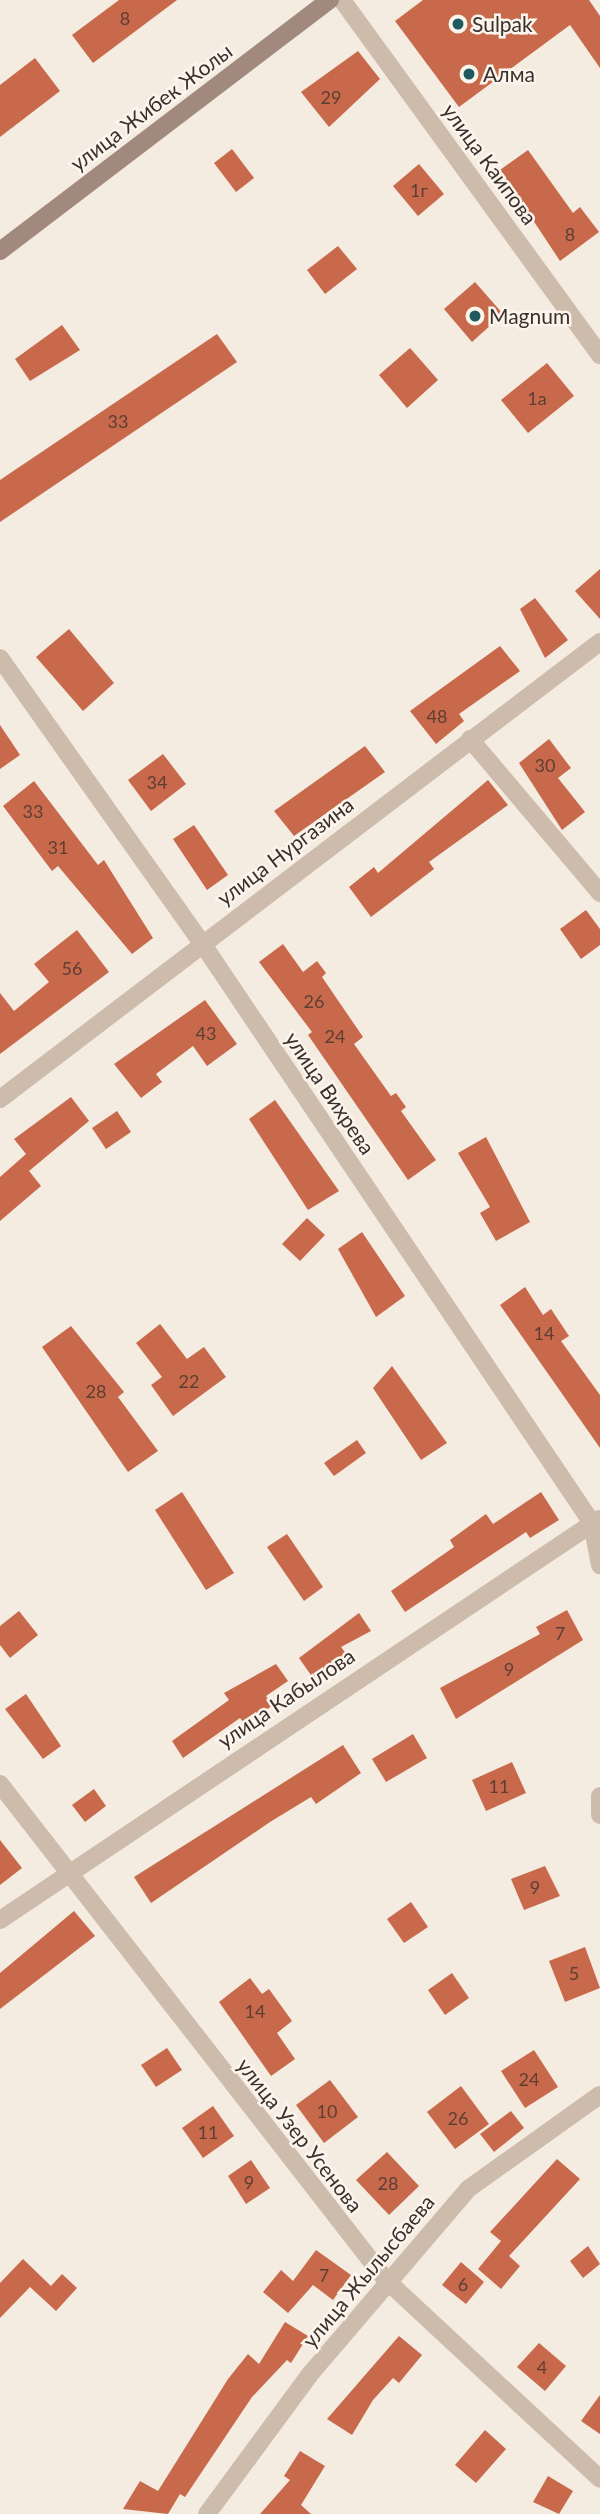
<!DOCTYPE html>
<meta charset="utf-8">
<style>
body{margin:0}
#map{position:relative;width:600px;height:2514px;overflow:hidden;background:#f4ebe1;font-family:Lato,sans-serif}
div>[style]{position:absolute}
.building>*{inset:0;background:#c8694b}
.minor>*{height:18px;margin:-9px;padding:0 9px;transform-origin:9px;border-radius:9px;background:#cdbbac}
.secondary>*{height:18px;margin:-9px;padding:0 9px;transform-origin:9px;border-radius:9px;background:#a18a7d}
.dots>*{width:19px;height:19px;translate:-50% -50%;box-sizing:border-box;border:4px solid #fbf5ee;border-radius:50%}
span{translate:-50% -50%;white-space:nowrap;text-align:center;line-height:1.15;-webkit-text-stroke:5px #fbf5ee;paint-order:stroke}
.number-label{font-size:18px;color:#5e3e33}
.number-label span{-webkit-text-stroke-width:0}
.poi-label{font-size:21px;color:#3b302b}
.left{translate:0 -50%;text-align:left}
.street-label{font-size:21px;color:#3b302b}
</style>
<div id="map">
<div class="building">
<i style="clip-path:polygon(119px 0,177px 0,93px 63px,72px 35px)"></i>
<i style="clip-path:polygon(423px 0,589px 0,600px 16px,600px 68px,570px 25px,459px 107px,395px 21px)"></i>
<i style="clip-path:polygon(358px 51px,380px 79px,329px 127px,301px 92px)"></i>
<i style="clip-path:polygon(35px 58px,60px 91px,0 137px,0 85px)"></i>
<i style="clip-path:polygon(232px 149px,254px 178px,236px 192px,214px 163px)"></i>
<i style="clip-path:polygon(528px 150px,573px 213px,580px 207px,599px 232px,560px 261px,500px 170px)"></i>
<i style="clip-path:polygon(419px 164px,444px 194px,418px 216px,393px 186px)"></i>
<i style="clip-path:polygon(338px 246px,357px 269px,325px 294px,307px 270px)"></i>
<i style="clip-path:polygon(475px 282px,503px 314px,472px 342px,444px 309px)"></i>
<i style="clip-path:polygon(62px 325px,80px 350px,30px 381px,15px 359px)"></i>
<i style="clip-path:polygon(217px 334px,237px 362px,0 522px,0 480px)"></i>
<i style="clip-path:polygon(410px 348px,438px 380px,407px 408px,379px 375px)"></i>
<i style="clip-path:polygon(547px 363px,574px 396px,528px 433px,501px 400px)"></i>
<i style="clip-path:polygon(600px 569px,600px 619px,575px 591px)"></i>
<i style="clip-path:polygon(535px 598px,568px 640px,545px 658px,520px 609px)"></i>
<i style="clip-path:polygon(69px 629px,114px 683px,83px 711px,36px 657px)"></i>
<i style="clip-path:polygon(500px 646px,520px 671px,459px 714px,464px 721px,436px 744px,410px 711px)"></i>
<i style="clip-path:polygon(0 725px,20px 755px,0 769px)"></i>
<i style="clip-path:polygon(549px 739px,571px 768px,558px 778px,585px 812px,562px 830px,519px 763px)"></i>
<i style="clip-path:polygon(365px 746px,385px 772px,294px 836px,274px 811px)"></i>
<i style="clip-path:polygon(163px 754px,186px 784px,151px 811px,128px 780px)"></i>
<i style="clip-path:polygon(488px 780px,508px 805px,429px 862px,434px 869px,371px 917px,349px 887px,374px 867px,378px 873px)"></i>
<i style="clip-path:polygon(34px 781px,98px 865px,104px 860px,153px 938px,132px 954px,58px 866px,52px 871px,3px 806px)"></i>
<i style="clip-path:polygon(194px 825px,228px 875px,207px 890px,173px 839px)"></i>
<i style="clip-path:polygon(586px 910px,600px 929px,600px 945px,581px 959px,560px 929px)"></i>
<i style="clip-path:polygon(77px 930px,109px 972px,0 1054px,0 993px,14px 1011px,49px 982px,34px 964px)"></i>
<i style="clip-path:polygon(283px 944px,303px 972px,317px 961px,326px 973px,322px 977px,363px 1037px,354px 1044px,391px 1096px,396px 1093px,406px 1107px,401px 1111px,436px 1160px,408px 1180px,308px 1035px,312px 1032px,259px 962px)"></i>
<i style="clip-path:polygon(205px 1000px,237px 1044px,207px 1066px,193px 1046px,156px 1074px,162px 1082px,141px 1098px,114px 1064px)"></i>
<i style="clip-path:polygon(71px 1097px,89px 1121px,29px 1171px,41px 1186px,0 1221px,0 1177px,26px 1154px,14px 1139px)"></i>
<i style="clip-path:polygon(275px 1100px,339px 1191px,308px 1210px,249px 1119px)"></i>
<i style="clip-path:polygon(117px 1111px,131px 1132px,106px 1149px,92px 1128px)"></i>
<i style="clip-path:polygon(486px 1137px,530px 1222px,496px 1241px,480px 1213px,490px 1207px,458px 1153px)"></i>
<i style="clip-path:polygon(307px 1218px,325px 1235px,300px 1261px,282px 1244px)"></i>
<i style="clip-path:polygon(362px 1232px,405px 1296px,376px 1317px,338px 1249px)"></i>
<i style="clip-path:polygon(525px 1287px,543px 1315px,551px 1309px,569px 1336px,561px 1341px,600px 1395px,600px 1448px,500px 1305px)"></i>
<i style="clip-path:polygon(160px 1324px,187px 1359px,204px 1347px,226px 1377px,173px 1416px,151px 1385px,162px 1377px,136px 1343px)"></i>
<i style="clip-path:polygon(71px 1326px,124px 1392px,118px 1397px,158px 1451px,128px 1472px,42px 1347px)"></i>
<i style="clip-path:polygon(392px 1366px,447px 1443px,421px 1460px,373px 1388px)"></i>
<i style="clip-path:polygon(357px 1440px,366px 1453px,334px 1476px,324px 1463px)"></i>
<i style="clip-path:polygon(182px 1492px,234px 1573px,206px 1590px,155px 1510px)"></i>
<i style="clip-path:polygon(541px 1492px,559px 1520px,530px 1538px,526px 1532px,405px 1612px,391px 1591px,454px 1547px,450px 1540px,486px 1514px,493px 1524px)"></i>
<i style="clip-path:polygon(287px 1534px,323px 1587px,304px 1601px,267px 1547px)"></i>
<i style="clip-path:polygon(567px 1610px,583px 1640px,456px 1719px,440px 1688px,540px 1634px,536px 1627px)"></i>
<i style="clip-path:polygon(19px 1611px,38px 1635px,10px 1658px,0 1645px,0 1626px)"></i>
<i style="clip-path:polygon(359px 1613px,371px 1631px,341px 1647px,347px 1655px,313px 1678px,299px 1658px)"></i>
<i style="clip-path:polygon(276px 1664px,288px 1681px,266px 1696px,272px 1706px,244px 1723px,240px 1718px,183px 1758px,172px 1741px,229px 1700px,224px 1693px)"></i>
<i style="clip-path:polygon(26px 1694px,61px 1746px,43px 1759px,5px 1709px)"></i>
<i style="clip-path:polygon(413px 1734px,427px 1758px,386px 1782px,372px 1759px)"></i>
<i style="clip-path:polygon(343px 1745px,361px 1773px,316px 1804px,311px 1797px,270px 1822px,151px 1903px,134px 1877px)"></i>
<i style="clip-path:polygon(512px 1762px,526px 1793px,486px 1811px,472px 1780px)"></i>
<i style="clip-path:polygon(94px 1789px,106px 1806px,85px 1822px,72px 1805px)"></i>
<i style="clip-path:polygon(0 1840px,22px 1868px,0 1885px)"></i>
<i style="clip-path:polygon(545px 1866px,560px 1896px,524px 1910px,511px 1879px)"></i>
<i style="clip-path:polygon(411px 1902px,428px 1927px,404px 1943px,387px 1919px)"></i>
<i style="clip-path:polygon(74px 1911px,95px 1936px,0 2009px,0 1973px)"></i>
<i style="clip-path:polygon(585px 1947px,600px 1988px,565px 2002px,549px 1961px)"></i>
<i style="clip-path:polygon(452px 1973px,469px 1998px,445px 2015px,428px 1990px)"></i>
<i style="clip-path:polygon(250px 1978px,262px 1994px,269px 1989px,292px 2021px,277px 2033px,295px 2059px,271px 2076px,219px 2002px)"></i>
<i style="clip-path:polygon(167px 2048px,182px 2070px,156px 2087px,141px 2065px)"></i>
<i style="clip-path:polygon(534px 2050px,558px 2087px,525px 2108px,501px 2071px)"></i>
<i style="clip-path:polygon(330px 2080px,358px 2117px,324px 2143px,296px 2105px)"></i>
<i style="clip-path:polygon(461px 2086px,489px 2124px,455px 2149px,427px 2112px)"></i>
<i style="clip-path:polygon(213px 2106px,234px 2136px,203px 2158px,182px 2128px)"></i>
<i style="clip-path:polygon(511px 2111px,524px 2128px,494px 2152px,480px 2134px)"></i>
<i style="clip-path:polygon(387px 2152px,419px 2186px,389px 2215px,356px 2180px)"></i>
<i style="clip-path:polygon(557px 2159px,580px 2179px,509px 2256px,520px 2266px,501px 2289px,478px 2269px,501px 2241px,490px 2232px)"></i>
<i style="clip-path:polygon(251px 2160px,270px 2188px,246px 2204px,228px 2176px)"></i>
<i style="clip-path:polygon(588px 2246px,600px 2264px,583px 2278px,570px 2261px)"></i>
<i style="clip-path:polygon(316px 2250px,351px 2275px,333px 2300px,313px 2285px,288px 2313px,263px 2292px,281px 2270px,293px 2281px)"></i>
<i style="clip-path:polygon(23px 2259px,51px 2286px,62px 2274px,77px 2288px,56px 2311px,30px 2287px,0 2318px,0 2283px)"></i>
<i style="clip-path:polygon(461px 2262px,484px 2282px,466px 2304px,442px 2285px)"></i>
<i style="clip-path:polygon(285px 2322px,308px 2336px,291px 2363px,287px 2360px,252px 2397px,185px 2497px,180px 2494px,168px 2514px,123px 2509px,140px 2481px,158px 2491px,228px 2379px,248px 2354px,259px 2364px)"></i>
<i style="clip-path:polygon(399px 2336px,422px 2355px,399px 2383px,393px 2378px,373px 2400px,352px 2435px,327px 2419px)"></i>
<i style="clip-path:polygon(539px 2343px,566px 2366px,545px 2391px,517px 2367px)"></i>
<i style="clip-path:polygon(600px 2395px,600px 2434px,581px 2421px)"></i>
<i style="clip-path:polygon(485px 2430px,506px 2449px,476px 2483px,455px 2465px)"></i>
<i style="clip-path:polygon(300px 2451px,325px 2466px,301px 2505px,311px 2514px,260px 2514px,290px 2480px,284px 2476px)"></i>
<i style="clip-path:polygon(548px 2476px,573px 2491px,559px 2514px,533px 2502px)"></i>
</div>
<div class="minor">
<i style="left:342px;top:0;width:439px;rotate:54deg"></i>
<i style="left:0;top:658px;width:349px;rotate:54.7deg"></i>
<i style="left:202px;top:943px;width:699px;rotate:56.08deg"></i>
<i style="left:592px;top:1523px;width:43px;rotate:79.2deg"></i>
<i style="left:470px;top:739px;width:202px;rotate:49.8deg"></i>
<i style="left:0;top:1099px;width:754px;rotate:-37.3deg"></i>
<i style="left:0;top:1784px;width:628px;rotate:52.11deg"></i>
<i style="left:386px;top:2280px;width:292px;rotate:42.9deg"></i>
<i style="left:600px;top:1796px;width:19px;rotate:90deg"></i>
<i style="left:0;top:1920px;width:721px;rotate:-33.8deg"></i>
<i style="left:207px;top:2514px;width:175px;rotate:-53.6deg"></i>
<i style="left:311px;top:2373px;width:242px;rotate:-49.5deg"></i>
<i style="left:468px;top:2189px;width:162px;rotate:-35.5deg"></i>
</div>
<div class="secondary">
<i style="left:0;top:251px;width:415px;rotate:-37.3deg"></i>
</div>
<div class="dots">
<i style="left:458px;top:24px;background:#1f5a5e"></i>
<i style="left:469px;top:74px;background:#1f5a5e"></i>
<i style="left:475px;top:316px;background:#1f5a5e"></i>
</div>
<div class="number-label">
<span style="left:125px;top:18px">8</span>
<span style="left:331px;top:97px">29</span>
<span style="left:419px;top:190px">1г</span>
<span style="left:570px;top:234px">8</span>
<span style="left:537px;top:398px">1а</span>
<span style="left:118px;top:421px">33</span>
<span style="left:437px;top:716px">48</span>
<span style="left:545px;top:765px">30</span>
<span style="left:157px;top:782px">34</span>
<span style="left:33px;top:811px">33</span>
<span style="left:58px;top:847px">31</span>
<span style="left:72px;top:968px">56</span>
<span style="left:314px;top:1001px">26</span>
<span style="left:206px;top:1033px">43</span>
<span style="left:335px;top:1036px">24</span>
<span style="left:544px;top:1333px">14</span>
<span style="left:189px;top:1381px">22</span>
<span style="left:96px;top:1391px">28</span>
<span style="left:560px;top:1633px">7</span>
<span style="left:509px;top:1669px">9</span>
<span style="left:499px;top:1786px">11</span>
<span style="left:535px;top:1887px">9</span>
<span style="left:574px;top:1973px">5</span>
<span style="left:255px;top:2011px">14</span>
<span style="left:529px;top:2079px">24</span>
<span style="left:327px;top:2111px">10</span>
<span style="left:458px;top:2118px">26</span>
<span style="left:208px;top:2132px">11</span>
<span style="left:249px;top:2182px">9</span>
<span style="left:388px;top:2183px">28</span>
<span style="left:324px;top:2275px">7</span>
<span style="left:463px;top:2284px">6</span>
<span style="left:542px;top:2367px">4</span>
</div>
<div class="poi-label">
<span class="left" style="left:472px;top:24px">Sulpak</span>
<span class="left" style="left:483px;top:74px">Алма</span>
<span class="left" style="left:489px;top:316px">Magnum</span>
</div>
<div class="street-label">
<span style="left:151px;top:107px;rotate:-37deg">улица Жибек Жолы</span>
<span style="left:490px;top:164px;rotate:54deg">улица Каипова</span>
<span style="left:285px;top:851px;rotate:-37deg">улица Нургазина</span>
<span style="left:330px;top:1093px;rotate:56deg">улица Вихрева</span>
<span style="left:286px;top:1698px;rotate:-34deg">улица Кабылова</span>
<span style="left:300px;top:2135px;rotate:52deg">улица Узер Усенова</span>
<span style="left:368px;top:2271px;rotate:-50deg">улица Жылысбаева</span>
</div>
</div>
